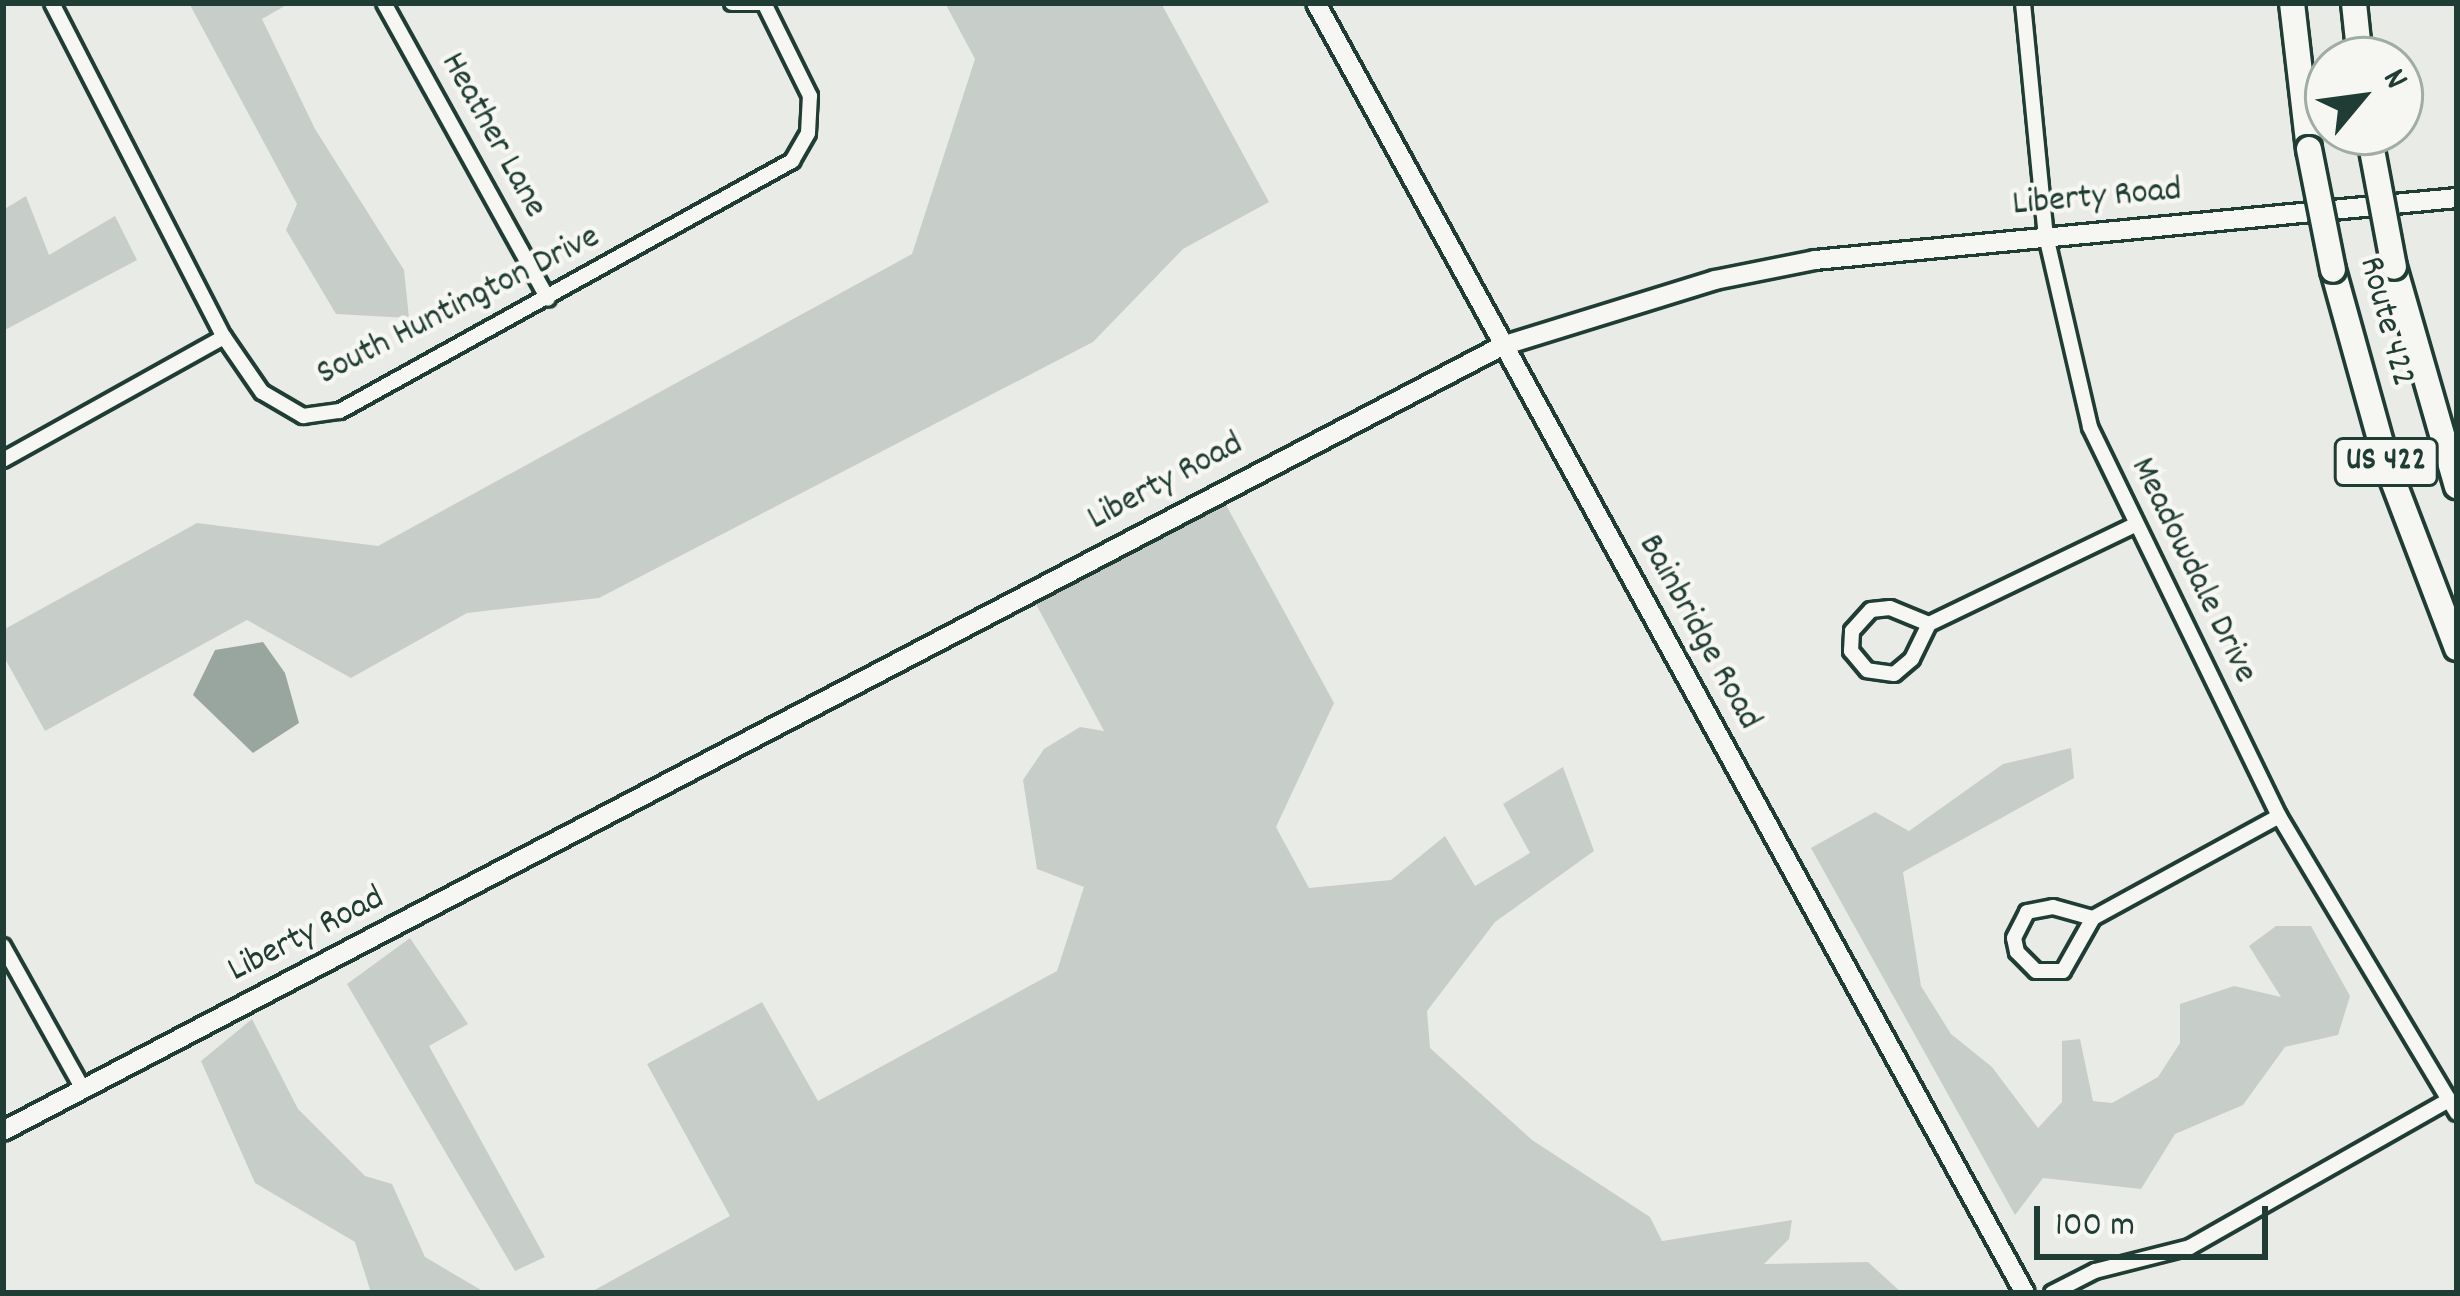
<!DOCTYPE html>
<style>
body{margin:0}
#map{position:relative;width:2460px;height:1296px;overflow:hidden;background:#e9ebe7;font-family:Dekko,sans-serif}
div>[style]{position:absolute}
.green>*{inset:0;background:#c7cec9}
.water>*{inset:0;background:#99a6a0}
.roads{filter:drop-shadow(3px 0 #1f3d34) drop-shadow(-3px 0 #1f3d34) drop-shadow(0 3px #1f3d34) drop-shadow(0 -3px #1f3d34)}
.minor>*{height:14px;margin:-7px;padding:0 7px;transform-origin:7px;border-radius:7px;background:#f6f6f2}
.tertiary>*{height:18px;margin:-9px;padding:0 9px;transform-origin:9px;border-radius:9px;background:#f6f6f2}
.motorway>*{height:24px;margin:-12px;padding:0 12px;transform-origin:12px;border-radius:12px;background:#f6f6f2}
.bridges{filter:drop-shadow(3px 0 #1f3d34) drop-shadow(-3px 0 #1f3d34) drop-shadow(0 3px #1f3d34) drop-shadow(0 -3px #1f3d34)}
.motorway-bridge>*{height:24px;margin:-12px;padding:0 12px;transform-origin:12px;border-radius:12px;background:#f6f6f2}
span{translate:-50% -50%;white-space:nowrap;text-align:center;line-height:1.15;-webkit-text-stroke:9px #f6f6f2;paint-order:stroke}
.shield-label span{padding:3px 9px;background:#f6f6f2;border:3px solid;border-radius:9px;-webkit-text-stroke-width:0}
.shield-label{font-size:33px;color:#1f3d34;font-weight:700}
.street-label{font-size:36px;color:#1f3d34}
.frame{position:absolute;inset:0;border:6px solid #1f3d34;pointer-events:none}
.north{position:absolute;left:2304px;top:36px;width:120px;height:120px;box-sizing:border-box;background:#f6f6f2;border:3px solid #a0aca6;border-radius:50%;rotate:61deg;font-size:33px;font-weight:700;line-height:48px;text-align:center;color:#1f3d34}
.north::after{content:'';display:block;margin:auto;width:42px;height:54px;background:#1f3d34;clip-path:polygon(50% 0,100% 100%,50% 72%,0 100%)}
.scale{position:absolute;left:2034px;top:1206px;width:234px;height:54px;box-sizing:border-box;border:6px solid #1f3d34;border-top:0;padding-left:15px;font-size:36px;line-height:42px;white-space:nowrap;color:#1f3d34;-webkit-text-stroke:9px #f6f6f2;paint-order:stroke}
</style>
<div id="map">
<div class="green">
<i style="clip-path:polygon(189px 3px,290px 3px,262px 19px,315px 129px,404px 270px,409px 318px,336px 314px,286px 230px,297px 204px)"></i>
<i style="clip-path:polygon(945px 3px,1161px 3px,1269px 202px,1183px 249px,1093px 342px,599px 598px,467px 613px,351px 678px,247px 620px,45px 731px,3px 655px,3px 630px,197px 523px,378px 546px,912px 254px,975px 59px)"></i>
<i style="clip-path:polygon(26px 196px,49px 255px,115px 216px,137px 260px,3px 331px,3px 210px)"></i>
<i style="clip-path:polygon(1219px 492px,1334px 703px,1276px 827px,1309px 888px,1391px 880px,1445px 836px,1475px 886px,1530px 853px,1503px 804px,1563px 767px,1594px 851px,1495px 922px,1427px 1011px,1430px 1048px,1532px 1140px,1650px 1217px,1662px 1241px,1792px 1220px,1789px 1239px,1764px 1264px,1868px 1262px,1902px 1293px,589px 1293px,730px 1216px,647px 1064px,762px 1002px,818px 1101px,1057px 971px,1084px 887px,1037px 869px,1023px 780px,1044px 749px,1080px 727px,1104px 731px,1030px 593px)"></i>
<i style="clip-path:polygon(2071px 748px,2074px 778px,1903px 872px,1921px 986px,1951px 1034px,1992px 1067px,2038px 1128px,2062px 1102px,2062px 1041px,2080px 1039px,2093px 1101px,2112px 1103px,2158px 1077px,2180px 1043px,2180px 1004px,2234px 986px,2281px 997px,2249px 946px,2276px 926px,2311px 926px,2350px 996px,2338px 1035px,2285px 1047px,2243px 1105px,2175px 1134px,2141px 1189px,2043px 1178px,2015px 1215px,1811px 848px,1875px 812px,1909px 831px,2003px 764px)"></i>
<i style="clip-path:polygon(410px 938px,468px 1024px,429px 1046px,545px 1257px,515px 1271px,347px 984px)"></i>
<i style="clip-path:polygon(252px 1019px,298px 1109px,365px 1176px,392px 1184px,425px 1257px,486px 1293px,371px 1293px,355px 1242px,255px 1183px,201px 1061px)"></i>
</div>
<div class="water">
<i style="clip-path:polygon(263px 642px,285px 673px,299px 723px,253px 753px,193px 695px,215px 650px)"></i>
</div>
<div class="roads">
<div class="minor">
<i style="left:52px;top:3px;width:376px;rotate:62.8deg"></i>
<i style="left:224px;top:337px;width:67px;rotate:55.4deg"></i>
<i style="left:262px;top:392px;width:48px;rotate:30.3deg"></i>
<i style="left:303px;top:416px;width:37px;rotate:-8deg"></i>
<i style="left:340px;top:411px;width:517px;rotate:-28.95deg"></i>
<i style="left:792px;top:161px;width:32px;rotate:-60deg"></i>
<i style="left:808px;top:133px;width:37px;rotate:-87deg"></i>
<i style="left:810px;top:96px;width:104px;rotate:-116.3deg"></i>
<i style="left:384px;top:3px;width:338px;rotate:61deg"></i>
<i style="left:732px;top:3px;width:32px"></i>
<i style="left:2023px;top:3px;width:234px;rotate:84.4deg"></i>
<i style="left:2046px;top:236px;width:196px;rotate:77deg"></i>
<i style="left:2090px;top:427px;width:432px;rotate:64.1deg"></i>
<i style="left:2279px;top:816px;width:346px;rotate:59.1deg"></i>
<i style="left:3px;top:460px;width:253px;rotate:-29.1deg"></i>
<i style="left:1929px;top:624px;width:39px;rotate:116deg"></i>
<i style="left:1912px;top:659px;width:23px;rotate:140deg"></i>
<i style="left:1894px;top:674px;width:27px;rotate:-172deg"></i>
<i style="left:1867px;top:670px;width:25px;rotate:-130deg"></i>
<i style="left:1851px;top:651px;width:20px;rotate:-87deg"></i>
<i style="left:1852px;top:631px;width:28px;rotate:-48deg"></i>
<i style="left:1871px;top:610px;width:19px;rotate:-6deg"></i>
<i style="left:1890px;top:608px;width:42px;rotate:22.3deg"></i>
<i style="left:1929px;top:624px;width:229px;rotate:-25.7deg"></i>
<i style="left:2093px;top:918px;width:61px;rotate:119.5deg"></i>
<i style="left:2063px;top:971px;width:27px;rotate:180deg"></i>
<i style="left:2036px;top:971px;width:27px;rotate:-135deg"></i>
<i style="left:2017px;top:952px;width:14px;rotate:-102deg"></i>
<i style="left:2014px;top:938px;width:29px;rotate:-63deg"></i>
<i style="left:2027px;top:912px;width:26px;rotate:-11deg"></i>
<i style="left:2053px;top:907px;width:41px;rotate:15.4deg"></i>
<i style="left:2093px;top:918px;width:212px;rotate:-28.7deg"></i>
<i style="left:3px;top:946px;width:164px;rotate:60.8deg"></i>
<i style="left:2052px;top:1293px;width:48px;rotate:-27.1deg"></i>
<i style="left:2095px;top:1271px;width:98px;rotate:-14.2deg"></i>
<i style="left:2190px;top:1247px;width:298px;rotate:-29.6deg"></i>
</div>
<div class="tertiary">
<i style="left:1316px;top:3px;width:1472px;rotate:61.21deg"></i>
<i style="left:3px;top:1131px;width:1692px;rotate:-27.64deg"></i>
<i style="left:1502px;top:346px;width:223px;rotate:-17.2deg"></i>
<i style="left:1715px;top:280px;width:102px;rotate:-11.3deg"></i>
<i style="left:1815px;top:260px;width:645px;rotate:-5.52deg"></i>
</div>
<div class="motorway">
<i style="left:2292px;top:3px;width:147px;rotate:83.4deg"></i>
<i style="left:2354px;top:3px;width:57px;rotate:84deg"></i>
<i style="left:2394px;top:267px;width:228px;rotate:74deg"></i>
<i style="left:2333px;top:270px;width:202px;rotate:74.5deg"></i>
<i style="left:2387px;top:465px;width:196px;rotate:69.1deg"></i>
</div>
</div>
<div class="bridges">
<div class="motorway-bridge">
<i style="left:2370px;top:139px;width:130px;rotate:79.4deg"></i>
<i style="left:2309px;top:149px;width:123px;rotate:78.8deg"></i>
</div>
</div>
<div class="shield-label">
<span style="left:2386px;top:462px">US 422</span>
</div>
<div class="street-label">
<span style="left:492px;top:136px;rotate:61deg">Heather Lane</span>
<span style="left:2097px;top:199px;rotate:-5deg">Liberty Road</span>
<span style="left:459px;top:307px;rotate:-27deg">South Huntington Drive</span>
<span style="left:2385px;top:322px;rotate:75deg">Route 422</span>
<span style="left:1166px;top:483px;rotate:-28deg">Liberty Road</span>
<span style="left:2192px;top:571px;rotate:64deg">Meadowdale Drive</span>
<span style="left:1698px;top:633px;rotate:61deg">Bainbridge Road</span>
<span style="left:307px;top:936px;rotate:-27deg">Liberty Road</span>
</div>
<div class="frame"></div>
<div class="north">N</div>
<div class="scale">100 m</div>
</div>
